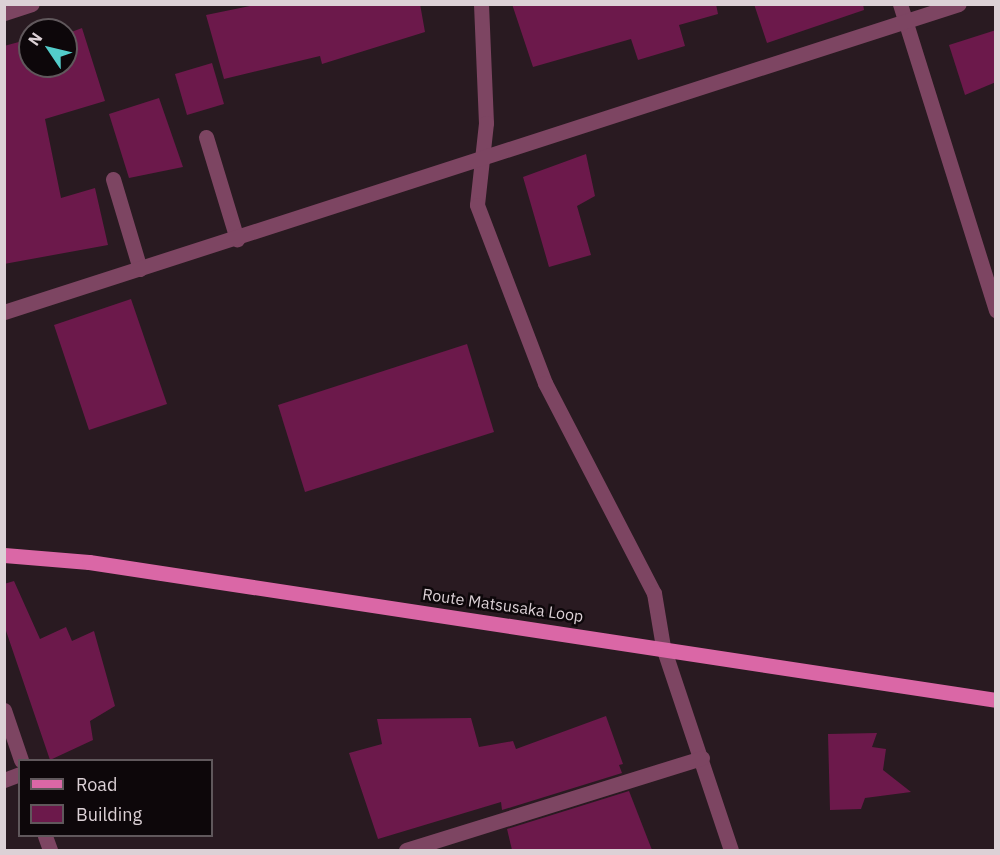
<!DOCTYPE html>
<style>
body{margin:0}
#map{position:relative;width:1000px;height:855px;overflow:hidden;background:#291a21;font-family:"IBM Plex Sans",sans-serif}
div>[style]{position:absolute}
.building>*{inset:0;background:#6c194b}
.minor>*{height:15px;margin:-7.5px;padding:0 7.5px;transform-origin:7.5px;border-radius:7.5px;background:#7d4562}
.major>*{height:15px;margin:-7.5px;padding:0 7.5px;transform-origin:7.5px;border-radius:7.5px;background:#da67a6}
span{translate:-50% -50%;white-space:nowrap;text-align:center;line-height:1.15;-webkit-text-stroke:5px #0d070a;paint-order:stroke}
.street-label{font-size:16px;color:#dcd1d6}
.frame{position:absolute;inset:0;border:6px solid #dcd1d6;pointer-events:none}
.legend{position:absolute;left:18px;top:759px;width:195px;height:78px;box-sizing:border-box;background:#0d070a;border:2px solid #60585c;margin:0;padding:8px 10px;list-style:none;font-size:18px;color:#dcd1d6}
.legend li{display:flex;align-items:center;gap:12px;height:30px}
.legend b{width:30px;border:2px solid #60585c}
.north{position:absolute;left:18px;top:18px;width:60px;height:60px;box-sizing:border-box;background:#0d070a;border:2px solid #60585c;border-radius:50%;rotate:305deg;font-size:16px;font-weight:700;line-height:24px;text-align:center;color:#dcd1d6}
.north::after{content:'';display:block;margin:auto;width:21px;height:27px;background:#53cdcb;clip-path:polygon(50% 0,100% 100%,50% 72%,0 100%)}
</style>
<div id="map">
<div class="building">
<i style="clip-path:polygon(260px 4px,420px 4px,425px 32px,322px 64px,320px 56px,224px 79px,206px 15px)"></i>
<i style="clip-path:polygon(512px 4px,716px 4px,718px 14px,679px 25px,685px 46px,638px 60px,631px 39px,533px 67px)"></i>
<i style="clip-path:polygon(754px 4px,863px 4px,864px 10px,767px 43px)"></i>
<i style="clip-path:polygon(82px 28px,105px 101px,45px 119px,61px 198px,95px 188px,108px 245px,4px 264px,4px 46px,30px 39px,30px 66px,66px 66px,66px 34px)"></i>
<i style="clip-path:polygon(996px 30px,996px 82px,965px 95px,949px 45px)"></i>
<i style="clip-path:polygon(212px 63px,224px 104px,187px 115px,175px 74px)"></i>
<i style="clip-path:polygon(159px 98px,183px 167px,129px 178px,109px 114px)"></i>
<i style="clip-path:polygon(586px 154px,595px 196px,577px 206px,591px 255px,549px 267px,523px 177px)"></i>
<i style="clip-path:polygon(131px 299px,167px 404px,89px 430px,54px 325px)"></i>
<i style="clip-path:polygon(467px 344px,494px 432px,305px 492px,278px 405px)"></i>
<i style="clip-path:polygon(14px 581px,40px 639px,66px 627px,72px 641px,94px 631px,115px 706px,90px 721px,93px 740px,50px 760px,4px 625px,4px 584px)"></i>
<i style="clip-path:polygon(606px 716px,623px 764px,619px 765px,622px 773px,502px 810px,501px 802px,378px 839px,349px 753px,382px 744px,377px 719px,471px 718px,479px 747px,513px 741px,516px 749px)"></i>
<i style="clip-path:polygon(877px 733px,872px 747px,886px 749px,883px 770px,911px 792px,865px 798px,861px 809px,830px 810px,828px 734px)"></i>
<i style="clip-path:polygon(629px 791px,652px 850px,512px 850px,507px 829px)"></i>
</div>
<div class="minor">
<i style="left:481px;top:4px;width:119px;rotate:87.6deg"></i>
<i style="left:486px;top:123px;width:82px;rotate:96.3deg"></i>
<i style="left:477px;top:205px;width:191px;rotate:69.1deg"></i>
<i style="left:545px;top:383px;width:237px;rotate:62.6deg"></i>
<i style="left:654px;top:593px;width:55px;rotate:80.5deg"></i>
<i style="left:663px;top:647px;width:214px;rotate:71.5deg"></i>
<i style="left:900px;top:4px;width:321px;rotate:72.6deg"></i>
<i style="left:4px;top:13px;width:29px;rotate:-18deg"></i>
<i style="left:206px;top:137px;width:107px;rotate:73.1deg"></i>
<i style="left:113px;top:179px;width:94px;rotate:73.3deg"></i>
<i style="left:4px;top:312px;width:1003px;rotate:-17.88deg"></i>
<i style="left:4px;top:710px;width:53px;rotate:71.2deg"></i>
<i style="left:4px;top:780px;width:17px;rotate:-21deg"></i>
<i style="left:45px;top:836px;width:15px;rotate:70deg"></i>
<i style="left:406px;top:850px;width:310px;rotate:-17.3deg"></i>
</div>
<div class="major">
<i style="left:4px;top:555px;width:85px;rotate:4.7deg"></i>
<i style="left:89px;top:562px;width:917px;rotate:8.65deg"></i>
</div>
<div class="street-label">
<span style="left:503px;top:605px;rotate:8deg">Route Matsusaka Loop</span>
</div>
<div class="frame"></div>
<ul class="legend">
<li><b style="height:8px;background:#da67a6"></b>Road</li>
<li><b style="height:16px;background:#6c194b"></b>Building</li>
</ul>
<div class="north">N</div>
</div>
